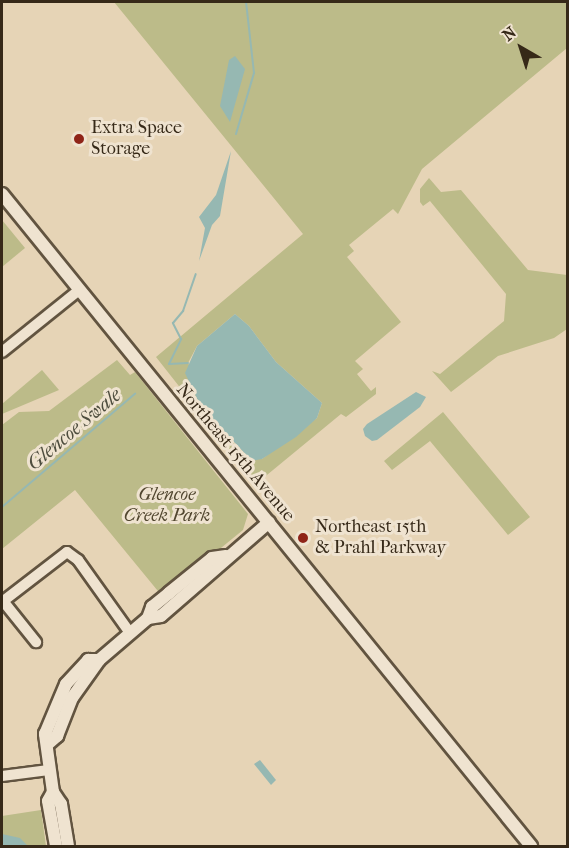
<!DOCTYPE html>
<style>
body{margin:0}
#map{position:relative;width:569px;height:848px;overflow:hidden;background:#e6d4b6;font-family:"IM FELL French Canon",serif}
div>[style]{position:absolute}
.green>*{inset:0;background:#bcbb89}
.water>*{inset:0;background:#96b8b2}
.stream>*{height:2px;margin:-1px;padding:0 1px;transform-origin:1px;border-radius:1px;background:#96b8b2}
.roads{filter:drop-shadow(2px 0 #625440) drop-shadow(-2px 0 #625440) drop-shadow(0 2px #625440) drop-shadow(0 -2px #625440)}
.minor>*{height:10px;margin:-5px;padding:0 5px;transform-origin:5px;border-radius:5px;background:#efe3d0}
.tertiary>*{height:12px;margin:-6px;padding:0 6px;transform-origin:6px;border-radius:6px;background:#efe3d0}
.dots>*{width:16px;height:16px;translate:-50% -50%;box-sizing:border-box;border:3px solid #efe3d0;border-radius:50%}
span{translate:-50% -50%;white-space:nowrap;text-align:center;line-height:1.15;-webkit-text-stroke:6px #efe3d0;paint-order:stroke}
.poi-label{font-size:18px;color:#362918}
.left{translate:0 -50%;text-align:left}
.street-label{font-size:18px;color:#362918}
.park-label{font-size:18px;color:#51462f;font-style:italic}
.water-label{font-size:20px;color:#4e4d3e;font-style:italic}
.frame{position:absolute;inset:0;border:3px solid #362918;pointer-events:none}
.north{position:absolute;left:491px;top:18px;width:60px;height:60px;-webkit-text-stroke:4px #efe3d0;paint-order:stroke;rotate:321deg;font-size:16px;font-weight:700;line-height:24px;text-align:center;color:#362918}
.north::after{content:'';display:block;margin:auto;width:21px;height:27px;background:#362918;clip-path:polygon(50% 0,100% 100%,50% 72%,0 100%)}
</style>
<div id="map">
<div class="green">
<i style="clip-path:polygon(evenodd,114px 2px,567px 2px,567px 48px,422px 169px,398px 214px,393px 209px,349px 245px,354px 251px,347px 257px,401px 322px,355px 361px,363px 369px,357px 374px,371px 391px,376px 387px,376px 394px,346px 417px,341px 414px,256px 484px,156px 357px,303px 234px,114px 2px,235px 314px,249px 326px,276px 362px,322px 403px,317px 418px,262px 459px,245px 456px,230px 439px,188px 363px,197px 346px,235px 314px)"></i>
<i style="clip-path:polygon(429px 178px,441px 192px,461px 190px,528px 270px,567px 275px,567px 329px,554px 338px,498px 356px,451px 392px,432px 371px,440px 374px,504px 321px,506px 294px,430px 201px,423px 206px,420px 202px,420px 189px)"></i>
<i style="clip-path:polygon(2px 220px,25px 248px,2px 267px)"></i>
<i style="clip-path:polygon(117px 360px,130px 375px,135px 372px,248px 514px,243px 530px,162px 596px,75px 490px,2px 549px,2px 425px,19px 412px,49px 411px)"></i>
<i style="clip-path:polygon(42px 370px,59px 390px,2px 414px,2px 404px)"></i>
<i style="clip-path:polygon(443px 412px,530px 517px,508px 535px,430px 441px,392px 470px,384px 461px)"></i>
<i style="clip-path:polygon(41px 810px,46px 846px,2px 846px,2px 816px)"></i>
</div>
<div class="water">
<i style="clip-path:polygon(235px 56px,245px 69px,230px 122px,220px 106px,229px 60px)"></i>
<i style="clip-path:polygon(231px 151px,220px 216px,212px 225px,199px 261px,205px 228px,199px 217px,216px 195px)"></i>
<i style="clip-path:polygon(235px 314px,249px 326px,276px 362px,322px 403px,317px 418px,296px 437px,262px 459px,252px 461px,201px 407px,185px 373px,197px 346px)"></i>
<i style="clip-path:polygon(416px 392px,426px 397px,420px 407px,377px 440px,372px 441px,365px 436px,363px 429px,367px 424px)"></i>
<i style="clip-path:polygon(260px 760px,276px 780px,271px 785px,254px 764px)"></i>
<i style="clip-path:polygon(2px 834px,20px 838px,28px 846px,2px 846px)"></i>
</div>
<div class="stream">
<i style="left:236px;top:134px;width:64px;rotate:-73.6deg"></i>
<i style="left:254px;top:73px;width:71px;rotate:-96.4deg"></i>
<i style="left:188px;top:363px;width:19px;rotate:177deg"></i>
<i style="left:169px;top:364px;width:28px;rotate:-64deg"></i>
<i style="left:181px;top:339px;width:18px;rotate:-117deg"></i>
<i style="left:173px;top:323px;width:16px;rotate:-50deg"></i>
<i style="left:183px;top:311px;width:39px;rotate:-71deg"></i>
<i style="left:2px;top:507px;width:175px;rotate:-40.4deg"></i>
</div>
<div class="roads">
<div class="minor">
<i style="left:2px;top:352px;width:99px;rotate:-38.8deg"></i>
<i style="left:3px;top:601px;width:53px;rotate:51.2deg"></i>
<i style="left:2px;top:602px;width:82px;rotate:-37.6deg"></i>
<i style="left:67px;top:552px;width:14px;rotate:36deg"></i>
<i style="left:78px;top:560px;width:90px;rotate:54.5deg"></i>
<i style="left:2px;top:776px;width:47px;rotate:-7.3deg"></i>
</div>
<div class="tertiary">
<i style="left:2px;top:194px;width:840px;rotate:50.95deg"></i>
<i style="left:148px;top:618px;width:13px;rotate:-9deg"></i>
<i style="left:161px;top:616px;width:143px;rotate:-41deg"></i>
<i style="left:49px;top:743px;width:11px;rotate:-41deg"></i>
<i style="left:57px;top:736px;width:41px;rotate:-68.5deg"></i>
<i style="left:72px;top:698px;width:47px;rotate:-54.6deg"></i>
<i style="left:99px;top:660px;width:65px;rotate:-40.6deg"></i>
<i style="left:148px;top:618px;width:12px;rotate:-70deg"></i>
<i style="left:152px;top:607px;width:22px;rotate:-39deg"></i>
<i style="left:169px;top:593px;width:55px;rotate:-39.1deg"></i>
<i style="left:212px;top:558px;width:14px;rotate:-8deg"></i>
<i style="left:53px;top:792px;width:10px;rotate:119deg"></i>
<i style="left:48px;top:801px;width:46px;rotate:79.9deg"></i>
<i style="left:68px;top:846px;width:43px;rotate:-99.5deg"></i>
<i style="left:61px;top:804px;width:14px;rotate:-124deg"></i>
<i style="left:53px;top:792px;width:59px;rotate:-97.9deg"></i>
<i style="left:45px;top:734px;width:54px;rotate:-67.2deg"></i>
<i style="left:66px;top:684px;width:33px;rotate:-47deg"></i>
<i style="left:88px;top:660px;width:11px"></i>
</div>
</div>
<div class="dots">
<i style="left:79px;top:139px;background:#8f2418"></i>
<i style="left:303px;top:538px;background:#8f2418"></i>
</div>
<div class="poi-label">
<span class="left" style="left:91px;top:139px">Extra Space<br>Storage</span>
<span class="left" style="left:315px;top:538px">Northeast 15th<br>&amp; Prahl Parkway</span>
</div>
<div class="street-label">
<span style="left:235px;top:453px;rotate:50deg">Northeast 15th Avenue</span>
</div>
<div class="park-label">
<span style="left:167px;top:506px">Glencoe<br>Creek Park</span>
</div>
<div class="water-label">
<span style="left:74px;top:429px;rotate:-40deg">Glencoe Swale</span>
</div>
<div class="frame"></div>
<div class="north">N</div>
</div>
